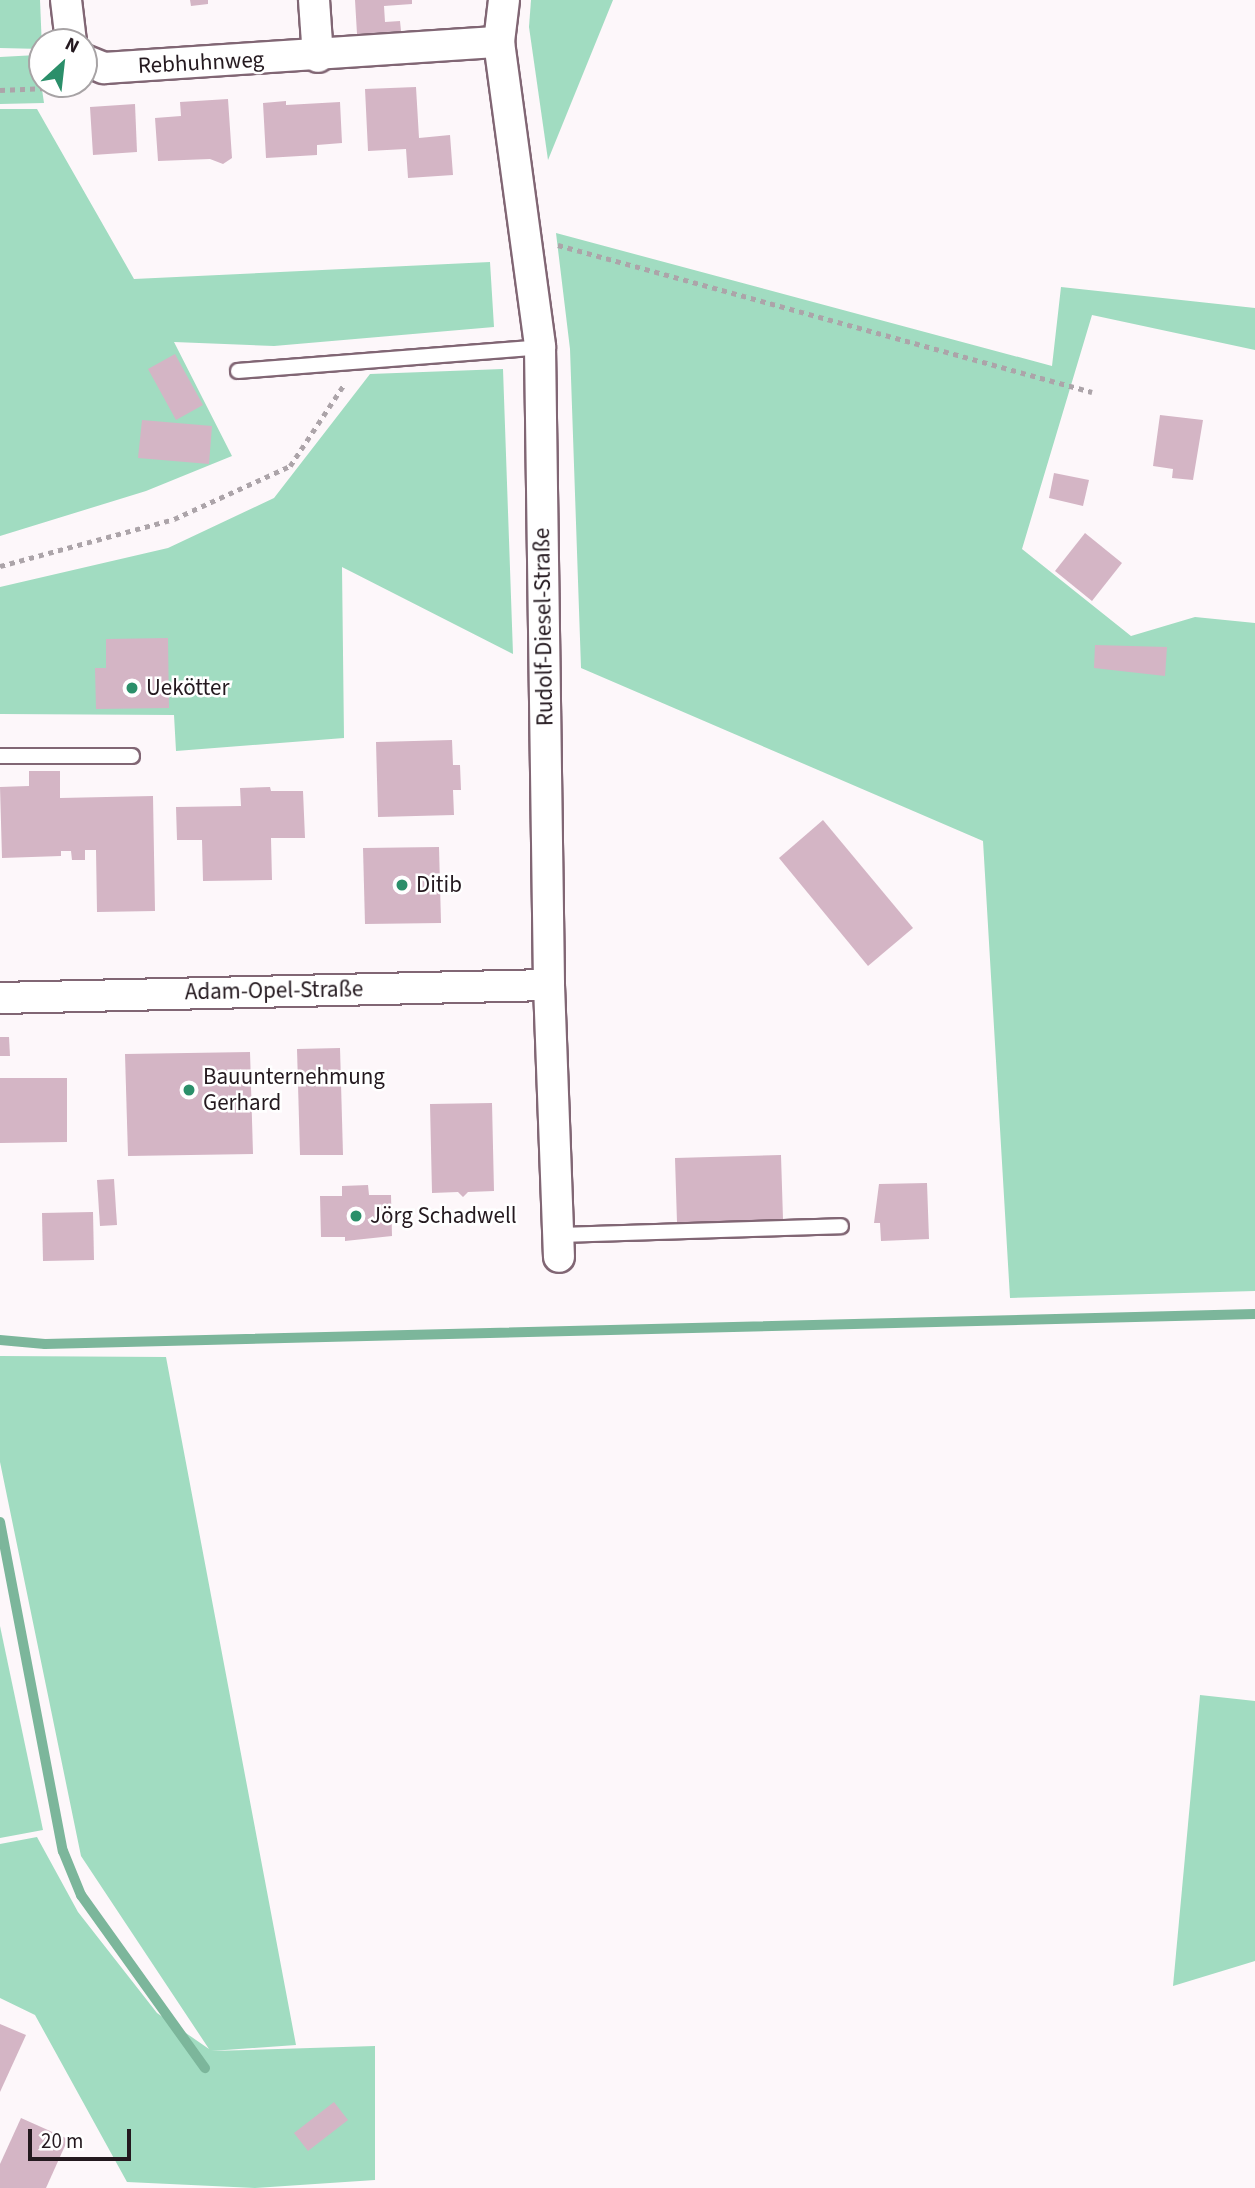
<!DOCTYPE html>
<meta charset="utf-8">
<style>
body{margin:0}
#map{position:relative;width:1255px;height:2188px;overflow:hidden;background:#fdf7fa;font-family:"Source Sans 3",sans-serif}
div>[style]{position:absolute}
.green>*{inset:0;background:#a1dcc1}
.stream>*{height:10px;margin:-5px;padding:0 5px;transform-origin:5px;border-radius:5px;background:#7cb69b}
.building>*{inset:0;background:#d4b5c5}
.path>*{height:4.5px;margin-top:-2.25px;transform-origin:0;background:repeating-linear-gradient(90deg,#aca4a9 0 5px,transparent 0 10px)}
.roads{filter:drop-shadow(2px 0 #816674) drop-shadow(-2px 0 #816674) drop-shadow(0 2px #816674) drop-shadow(0 -2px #816674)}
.lane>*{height:14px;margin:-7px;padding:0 7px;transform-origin:7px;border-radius:7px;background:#fff}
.street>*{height:30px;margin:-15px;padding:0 15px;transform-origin:15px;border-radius:15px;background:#fff}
.dots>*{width:19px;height:19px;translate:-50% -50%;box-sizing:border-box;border:4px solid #fff;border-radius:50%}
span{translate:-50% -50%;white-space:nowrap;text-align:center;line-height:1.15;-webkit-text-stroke:5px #fff;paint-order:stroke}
.street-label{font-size:23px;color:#24191f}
.poi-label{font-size:23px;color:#24191f}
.left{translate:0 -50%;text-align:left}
.north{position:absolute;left:28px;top:28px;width:70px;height:70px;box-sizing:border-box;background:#fff;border:2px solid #a7a3a5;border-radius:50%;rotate:27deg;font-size:19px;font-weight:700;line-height:28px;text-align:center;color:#24191f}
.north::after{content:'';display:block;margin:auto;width:24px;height:32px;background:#2b8f6a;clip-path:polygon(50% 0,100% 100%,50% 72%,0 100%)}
.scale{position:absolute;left:28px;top:2129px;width:103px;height:32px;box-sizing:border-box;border:4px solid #24191f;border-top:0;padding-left:9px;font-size:21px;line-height:24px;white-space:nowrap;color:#24191f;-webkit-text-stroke:5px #fff;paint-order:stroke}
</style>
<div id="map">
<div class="green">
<i style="clip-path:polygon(0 0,40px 0,42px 49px,0 48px)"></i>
<i style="clip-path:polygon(531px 0,613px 0,548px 160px,529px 27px)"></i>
<i style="clip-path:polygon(37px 55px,44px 103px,0 104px,0 57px)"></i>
<i style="clip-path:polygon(0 109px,37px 109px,134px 279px,490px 262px,494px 327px,274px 346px,174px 342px,232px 456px,146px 491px,0 536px)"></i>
<i style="clip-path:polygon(556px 233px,1052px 366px,1061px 287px,1255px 308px,1255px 350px,1092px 315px,1022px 549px,1131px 636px,1195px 617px,1255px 623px,1255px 1291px,1010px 1298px,983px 841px,581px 668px,570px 349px)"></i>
<i style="clip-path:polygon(503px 369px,513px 654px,342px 567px,344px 738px,176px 751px,174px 715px,0 714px,0 587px,168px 548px,274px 498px,370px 374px)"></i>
<i style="clip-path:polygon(0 1356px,166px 1357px,296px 2045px,211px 2051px,375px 2046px,375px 2180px,255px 2188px,127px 2182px,35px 2015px,0 1998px,0 1844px,37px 1837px,78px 1912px,157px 2013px,209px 2049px,81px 1856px,0 1462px)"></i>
<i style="clip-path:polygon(0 1626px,43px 1830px,0 1838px)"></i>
<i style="clip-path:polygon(1200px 1695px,1255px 1701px,1255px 1961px,1173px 1986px)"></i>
</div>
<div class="stream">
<i style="left:0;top:1340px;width:45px;rotate:5.1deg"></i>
<i style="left:45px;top:1344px;width:1210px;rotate:-1.42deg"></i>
<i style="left:0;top:1522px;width:335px;rotate:79.2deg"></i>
<i style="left:63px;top:1851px;width:48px;rotate:67.8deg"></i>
<i style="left:81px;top:1895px;width:213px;rotate:54.4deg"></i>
</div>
<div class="building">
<i style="clip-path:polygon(190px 0,208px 0,208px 4px,191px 6px)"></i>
<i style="clip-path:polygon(355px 0,412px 0,412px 4px,384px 6px,385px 22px,400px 21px,401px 31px,357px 34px)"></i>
<i style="clip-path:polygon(416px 87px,419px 138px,450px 135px,453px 175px,408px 178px,406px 149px,368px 151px,365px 89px)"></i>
<i style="clip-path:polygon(228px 99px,232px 158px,223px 164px,210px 159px,158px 161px,155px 118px,181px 116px,180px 102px)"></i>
<i style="clip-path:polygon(286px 101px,286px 105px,340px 102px,342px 143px,317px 145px,317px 155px,266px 158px,263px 103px)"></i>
<i style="clip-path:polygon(135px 104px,137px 152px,93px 155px,90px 107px)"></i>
<i style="clip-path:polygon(175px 354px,203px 405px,176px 420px,148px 369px)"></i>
<i style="clip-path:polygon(1160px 415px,1203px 420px,1193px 480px,1172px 478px,1173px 469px,1153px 466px)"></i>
<i style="clip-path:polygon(142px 420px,212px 426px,209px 464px,138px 458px)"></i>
<i style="clip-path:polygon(1054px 473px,1089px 480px,1083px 506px,1049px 498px)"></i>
<i style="clip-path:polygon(1085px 533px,1122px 563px,1092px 601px,1055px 571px)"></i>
<i style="clip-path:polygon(168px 638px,169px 708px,96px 709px,95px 668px,106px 668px,106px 639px)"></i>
<i style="clip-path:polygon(1095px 645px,1167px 647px,1165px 676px,1094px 668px)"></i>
<i style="clip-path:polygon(452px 740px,453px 765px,460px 765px,461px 790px,453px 790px,454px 815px,378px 817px,376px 742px)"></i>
<i style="clip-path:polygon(29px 771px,60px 771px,60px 798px,153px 796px,155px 911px,97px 912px,96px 850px,85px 850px,85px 860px,72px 860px,71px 851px,61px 851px,61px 856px,2px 858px,0 787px,29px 786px)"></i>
<i style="clip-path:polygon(270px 787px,271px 791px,303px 791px,305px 838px,271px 838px,272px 880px,203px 881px,202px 840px,177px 840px,176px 807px,241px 806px,240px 788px)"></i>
<i style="clip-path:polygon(823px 820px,913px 928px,868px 966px,779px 858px)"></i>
<i style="clip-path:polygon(439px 847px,441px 923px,365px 924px,363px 848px)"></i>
<i style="clip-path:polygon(0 1037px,9px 1037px,10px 1056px,0 1056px)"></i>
<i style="clip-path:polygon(340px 1048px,343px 1155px,300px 1155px,297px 1049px)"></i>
<i style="clip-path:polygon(250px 1052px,253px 1154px,128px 1156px,125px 1054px)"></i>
<i style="clip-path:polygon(0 1078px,67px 1078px,67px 1142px,0 1143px)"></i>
<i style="clip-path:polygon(492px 1103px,494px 1191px,468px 1192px,463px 1197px,458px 1192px,432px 1193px,430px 1104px)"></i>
<i style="clip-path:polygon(781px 1155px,783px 1220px,677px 1223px,675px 1158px)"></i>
<i style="clip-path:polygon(114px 1179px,117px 1225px,100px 1226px,97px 1180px)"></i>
<i style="clip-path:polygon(927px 1183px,929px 1239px,881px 1241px,880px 1223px,874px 1223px,879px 1184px)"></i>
<i style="clip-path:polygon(368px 1185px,369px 1195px,391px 1195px,392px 1236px,345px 1241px,345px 1237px,321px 1237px,320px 1196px,342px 1196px,342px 1186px)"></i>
<i style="clip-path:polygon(93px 1212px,94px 1260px,43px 1261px,42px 1213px)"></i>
<i style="clip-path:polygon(0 2024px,26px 2035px,0 2092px)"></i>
<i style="clip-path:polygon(334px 2102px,348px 2120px,308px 2151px,294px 2133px)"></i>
<i style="clip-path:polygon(21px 2118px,68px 2139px,46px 2188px,0 2188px,0 2164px)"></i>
</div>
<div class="path">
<i style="left:0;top:90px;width:47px;rotate:-2.4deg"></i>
<i style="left:47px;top:88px;width:6px;rotate:-39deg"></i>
<i style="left:558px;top:245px;width:554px;rotate:15.39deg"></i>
<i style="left:0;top:566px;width:180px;rotate:-15.1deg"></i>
<i style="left:174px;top:519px;width:128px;rotate:-24.6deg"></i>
<i style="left:290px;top:466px;width:96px;rotate:-56.5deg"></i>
</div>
<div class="roads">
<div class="lane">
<i style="left:238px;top:371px;width:303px;rotate:-4.5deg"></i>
<i style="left:0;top:756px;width:132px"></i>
<i style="left:559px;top:1235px;width:282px;rotate:-1.8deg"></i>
</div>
<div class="street">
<i style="left:66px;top:0;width:42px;rotate:83.2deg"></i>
<i style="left:314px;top:0;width:57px;rotate:86deg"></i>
<i style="left:504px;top:0;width:42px;rotate:96.8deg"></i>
<i style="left:499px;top:42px;width:308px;rotate:82.3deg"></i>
<i style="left:540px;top:347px;width:638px;rotate:89.19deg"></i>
<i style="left:549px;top:985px;width:272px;rotate:87.9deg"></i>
<i style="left:84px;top:60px;width:22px;rotate:22deg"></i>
<i style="left:104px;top:68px;width:396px;rotate:-3.8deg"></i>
<i style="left:0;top:998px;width:549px;rotate:-1.36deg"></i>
</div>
</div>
<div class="dots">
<i style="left:132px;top:688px;background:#2b8f6a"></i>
<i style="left:402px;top:885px;background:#2b8f6a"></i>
<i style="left:189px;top:1090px;background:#2b8f6a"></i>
<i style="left:356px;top:1216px;background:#2b8f6a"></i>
</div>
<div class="street-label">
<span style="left:201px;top:63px;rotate:-3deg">Rebhuhnweg</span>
<span style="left:544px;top:627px;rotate:-91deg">Rudolf-Diesel-Straße</span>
<span style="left:274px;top:991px;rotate:-1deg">Adam-Opel-Straße</span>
</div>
<div class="poi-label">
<span class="left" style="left:146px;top:688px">Uekötter</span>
<span class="left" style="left:416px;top:885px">Ditib</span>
<span class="left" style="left:203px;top:1090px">Bauunternehmung<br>Gerhard</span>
<span class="left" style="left:370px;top:1216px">Jörg Schadwell</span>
</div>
<div class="north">N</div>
<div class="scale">20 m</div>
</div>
